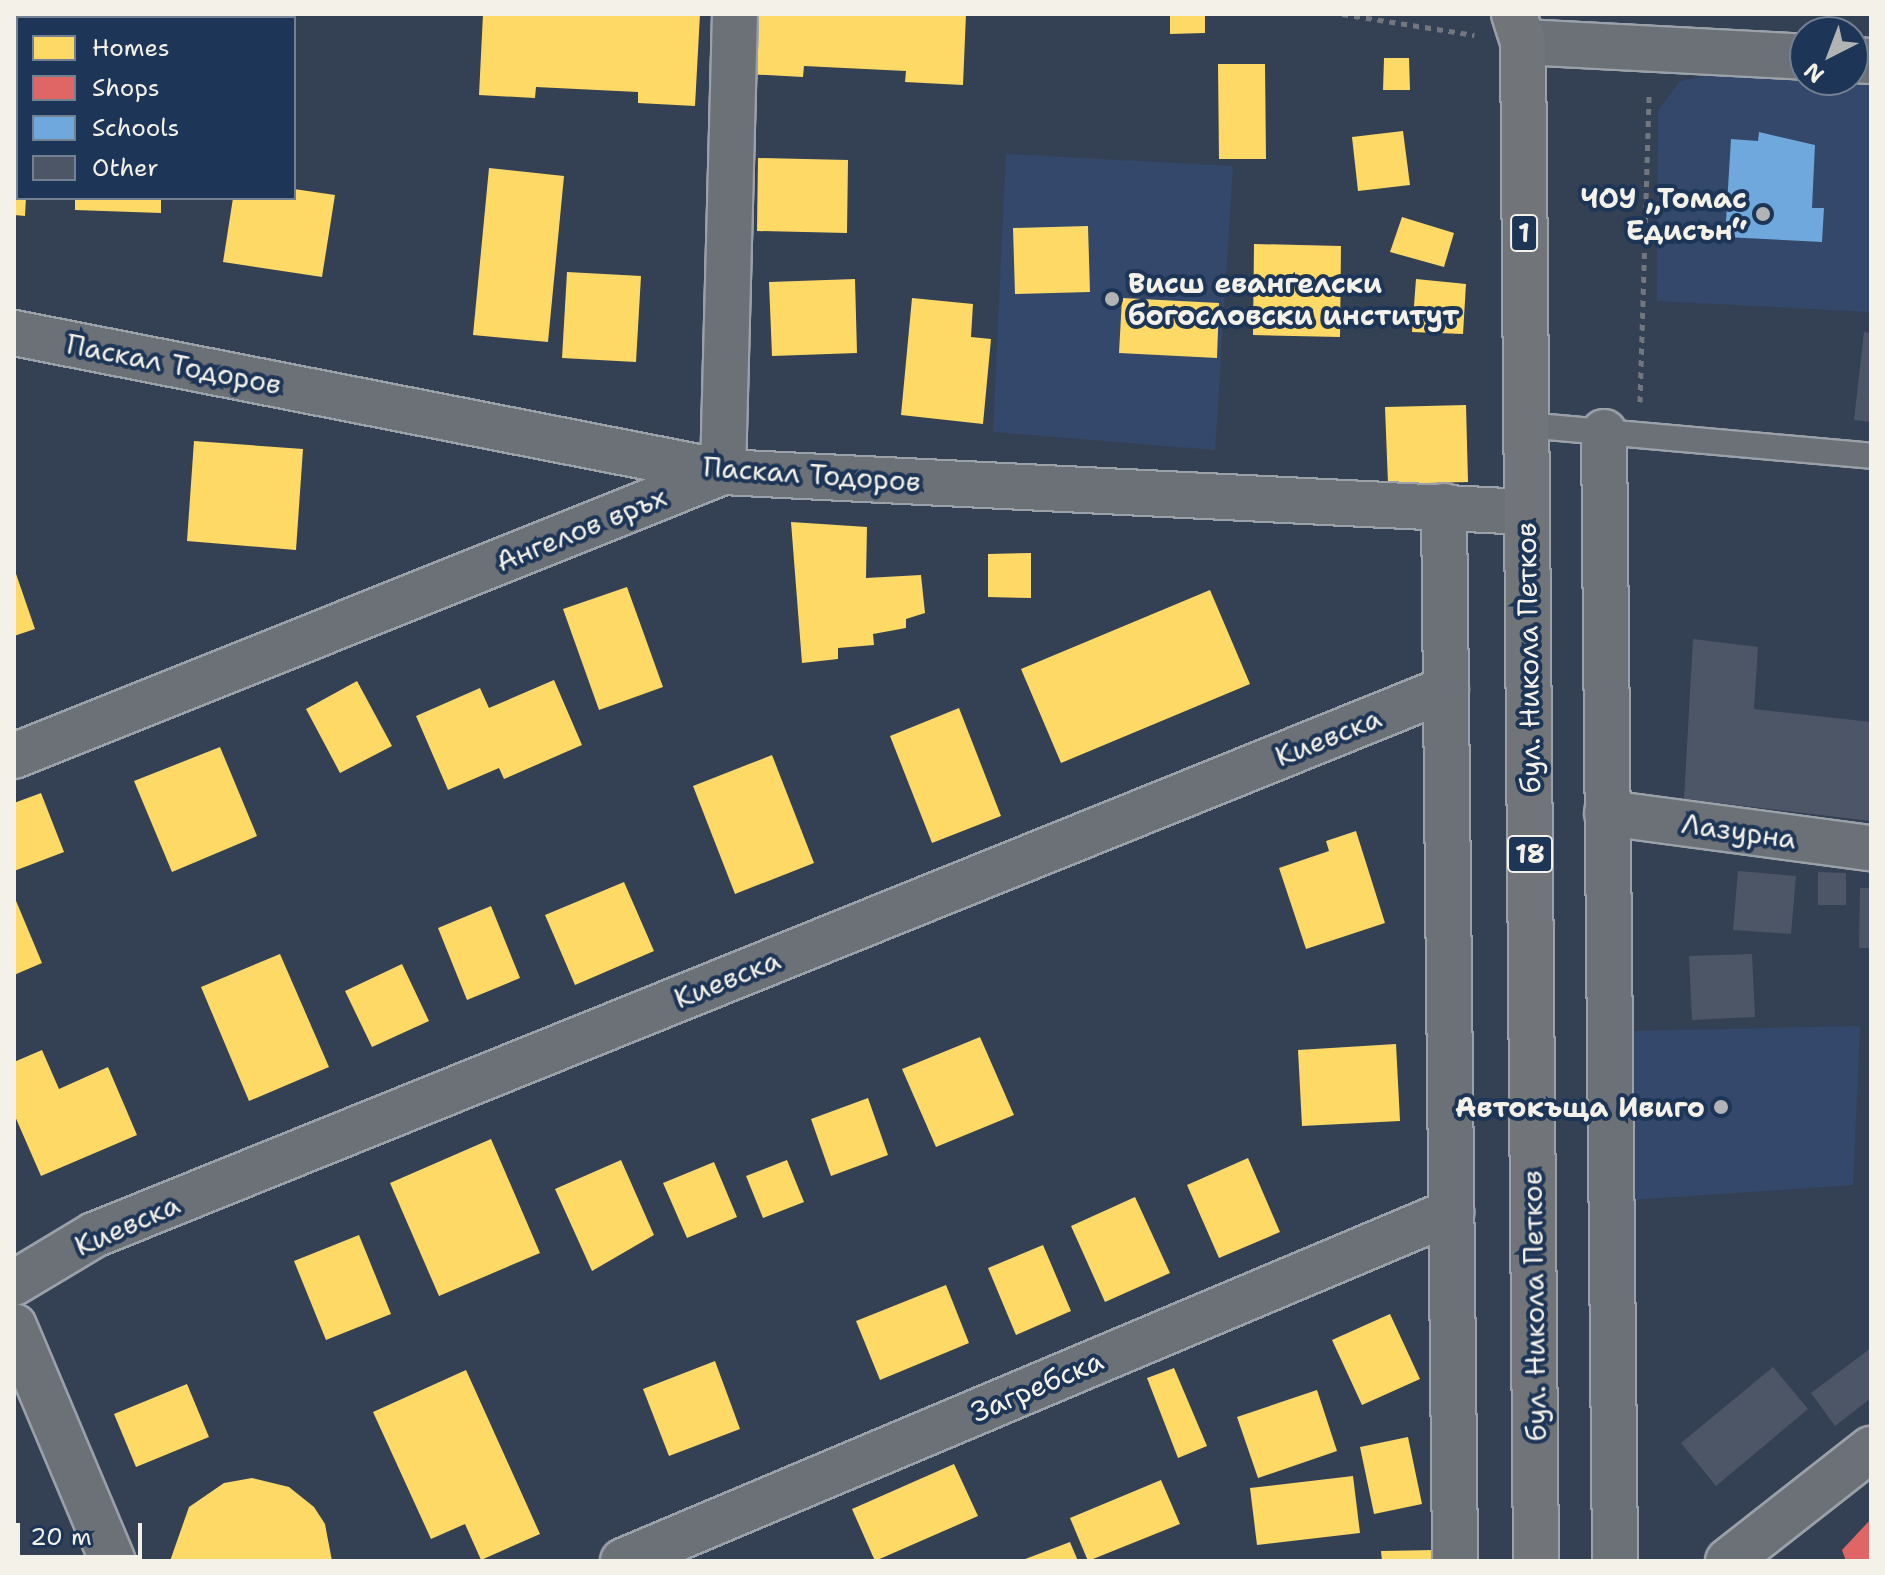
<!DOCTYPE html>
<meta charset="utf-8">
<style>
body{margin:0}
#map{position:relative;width:1885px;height:1575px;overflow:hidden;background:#344154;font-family:"Shantell Sans",sans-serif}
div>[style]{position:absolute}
.built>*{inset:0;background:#33486a}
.homes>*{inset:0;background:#ffd966}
.shops>*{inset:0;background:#e06666}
.schools>*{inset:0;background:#6fa8dc}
.building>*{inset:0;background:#4d5667}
.path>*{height:5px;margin-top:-2.5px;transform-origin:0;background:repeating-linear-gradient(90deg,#72777f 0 6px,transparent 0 12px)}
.roads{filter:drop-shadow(2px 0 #9ba1a8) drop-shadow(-2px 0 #9ba1a8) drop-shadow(0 2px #9ba1a8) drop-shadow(0 -2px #9ba1a8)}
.lane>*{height:24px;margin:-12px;padding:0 12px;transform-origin:12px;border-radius:12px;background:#6c7077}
.street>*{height:44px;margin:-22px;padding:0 22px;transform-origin:22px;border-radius:22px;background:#6c7077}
.highway>*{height:44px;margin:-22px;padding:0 22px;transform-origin:22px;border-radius:22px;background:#717579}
.dots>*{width:22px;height:22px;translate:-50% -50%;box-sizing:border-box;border:4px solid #1d3557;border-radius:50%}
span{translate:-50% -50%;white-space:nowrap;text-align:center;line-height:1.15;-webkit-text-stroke:8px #1d3557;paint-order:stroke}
.shield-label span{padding:2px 6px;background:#1d3557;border:2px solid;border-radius:6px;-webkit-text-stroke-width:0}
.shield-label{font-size:26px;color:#f4f1e8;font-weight:700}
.poi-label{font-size:28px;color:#f4f1e8;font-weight:700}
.right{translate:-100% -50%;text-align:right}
.left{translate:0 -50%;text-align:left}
.street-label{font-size:28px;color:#f4f1e8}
.frame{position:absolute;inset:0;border:16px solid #f4f1e8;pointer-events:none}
.legend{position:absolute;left:16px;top:16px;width:280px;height:184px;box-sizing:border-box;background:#1d3557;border:2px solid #738091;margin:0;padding:10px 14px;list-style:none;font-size:24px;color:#f4f1e8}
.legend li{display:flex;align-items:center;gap:16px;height:40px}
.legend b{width:40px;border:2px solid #738091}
.north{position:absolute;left:1789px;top:16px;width:80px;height:80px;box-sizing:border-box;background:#1d3557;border:2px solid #738091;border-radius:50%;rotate:222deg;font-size:22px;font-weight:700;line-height:32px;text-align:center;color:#f4f1e8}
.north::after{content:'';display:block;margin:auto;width:28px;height:36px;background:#b1b3b4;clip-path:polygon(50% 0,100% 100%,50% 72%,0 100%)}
.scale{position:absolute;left:16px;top:1523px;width:126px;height:36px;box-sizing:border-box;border:4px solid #f4f1e8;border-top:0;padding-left:10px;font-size:24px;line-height:28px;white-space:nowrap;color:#f4f1e8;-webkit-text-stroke:6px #1d3557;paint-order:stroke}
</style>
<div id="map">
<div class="built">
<i style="clip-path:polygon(1710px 75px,1871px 84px,1871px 312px,1657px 301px,1658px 111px,1680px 81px)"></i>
<i style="clip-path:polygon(1006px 154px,1233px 166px,1215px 450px,993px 432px)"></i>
<i style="clip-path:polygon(1860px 1026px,1853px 1185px,1630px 1200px,1633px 1031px)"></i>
</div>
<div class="homes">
<i style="clip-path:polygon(483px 14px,700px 14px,695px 106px,638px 103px,638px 92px,536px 87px,535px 98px,479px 95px)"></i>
<i style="clip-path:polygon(750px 14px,966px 14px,963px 85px,905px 82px,906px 71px,804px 66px,803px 77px,747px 74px)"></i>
<i style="clip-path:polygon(1170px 14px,1205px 14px,1205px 33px,1170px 34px)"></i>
<i style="clip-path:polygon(1384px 58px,1409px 58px,1410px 90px,1383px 90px)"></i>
<i style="clip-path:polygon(1218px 64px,1265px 64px,1266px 159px,1219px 159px)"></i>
<i style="clip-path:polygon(1403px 131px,1410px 185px,1358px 191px,1352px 137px)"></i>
<i style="clip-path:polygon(14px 139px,18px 198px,26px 198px,25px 216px,14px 215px)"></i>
<i style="clip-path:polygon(758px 158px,848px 160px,847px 233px,757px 231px)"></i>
<i style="clip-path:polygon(489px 168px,564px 176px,548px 342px,473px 335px)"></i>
<i style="clip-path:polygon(294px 189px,335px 195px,322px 277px,223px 262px,233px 198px,294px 198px)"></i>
<i style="clip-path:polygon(75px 198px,161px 198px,161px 213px,75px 210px)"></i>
<i style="clip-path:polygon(1402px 217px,1454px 233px,1444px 267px,1390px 252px)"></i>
<i style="clip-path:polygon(1088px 226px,1090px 292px,1015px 294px,1013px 228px)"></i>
<i style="clip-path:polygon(1254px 244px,1341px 246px,1340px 337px,1253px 335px)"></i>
<i style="clip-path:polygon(567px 272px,641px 276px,636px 362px,562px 358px)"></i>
<i style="clip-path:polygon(855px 279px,857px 353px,772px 356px,769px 282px)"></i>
<i style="clip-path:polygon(1416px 279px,1466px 284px,1463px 334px,1412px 332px)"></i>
<i style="clip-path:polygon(912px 298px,973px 304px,971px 337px,991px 339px,983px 424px,901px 415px)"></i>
<i style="clip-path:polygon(1122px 298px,1219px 303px,1217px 358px,1119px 353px)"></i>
<i style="clip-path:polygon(1466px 405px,1468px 482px,1388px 484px,1385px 407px)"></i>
<i style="clip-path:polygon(194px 441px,303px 449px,296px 550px,187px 541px)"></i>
<i style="clip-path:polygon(791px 522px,867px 527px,866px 578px,921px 575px,925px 613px,906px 619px,906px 628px,873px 634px,874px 645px,838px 648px,838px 659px,802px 663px)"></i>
<i style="clip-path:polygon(1031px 553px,1031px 598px,988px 597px,988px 554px)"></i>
<i style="clip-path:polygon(14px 568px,35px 629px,14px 636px)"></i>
<i style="clip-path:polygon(627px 587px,663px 687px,599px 710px,563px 609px)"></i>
<i style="clip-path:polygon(1210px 590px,1250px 684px,1061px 763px,1021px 669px)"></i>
<i style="clip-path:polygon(554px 680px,582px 745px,504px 779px,499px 768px,448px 790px,416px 716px,480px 688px,489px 708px)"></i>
<i style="clip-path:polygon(357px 681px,392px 746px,340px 773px,306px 709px)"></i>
<i style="clip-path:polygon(959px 708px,1001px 816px,932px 843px,890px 736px)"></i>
<i style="clip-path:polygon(220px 747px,257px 836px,172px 872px,134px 781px)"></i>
<i style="clip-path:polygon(772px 755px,814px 863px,735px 894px,693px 786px)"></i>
<i style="clip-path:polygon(41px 793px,64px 852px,14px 871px,14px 803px)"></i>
<i style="clip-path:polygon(1356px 831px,1385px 923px,1306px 949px,1279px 868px,1329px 851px,1326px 841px)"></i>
<i style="clip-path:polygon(624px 882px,654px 951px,575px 985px,545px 915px)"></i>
<i style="clip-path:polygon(14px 896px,42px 963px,14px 975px)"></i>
<i style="clip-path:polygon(491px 906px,520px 978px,467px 1000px,438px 928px)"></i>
<i style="clip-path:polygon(280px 954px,329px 1067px,249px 1101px,201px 987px)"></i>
<i style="clip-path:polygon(402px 964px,429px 1021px,372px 1047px,345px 991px)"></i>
<i style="clip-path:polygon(980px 1037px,1014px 1115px,936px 1147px,902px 1069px)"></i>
<i style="clip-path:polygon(1396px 1044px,1400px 1121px,1302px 1126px,1298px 1050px)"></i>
<i style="clip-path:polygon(42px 1050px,59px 1089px,108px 1067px,137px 1135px,41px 1176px,14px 1114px,14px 1062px)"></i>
<i style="clip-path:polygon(868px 1098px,888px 1155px,831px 1176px,811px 1119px)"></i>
<i style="clip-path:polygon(491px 1139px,540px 1253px,439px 1296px,390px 1183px)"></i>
<i style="clip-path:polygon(1248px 1158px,1280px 1232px,1219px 1258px,1187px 1185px)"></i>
<i style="clip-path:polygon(621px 1160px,654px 1235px,592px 1271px,555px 1189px)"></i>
<i style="clip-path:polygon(787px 1160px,804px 1202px,763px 1218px,746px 1176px)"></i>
<i style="clip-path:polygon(714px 1162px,737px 1217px,687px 1238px,663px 1183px)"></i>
<i style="clip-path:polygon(1135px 1197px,1170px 1273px,1105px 1302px,1071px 1226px)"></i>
<i style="clip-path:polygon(359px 1235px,391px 1314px,326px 1340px,294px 1261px)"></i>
<i style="clip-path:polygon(1043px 1245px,1071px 1311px,1016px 1335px,988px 1268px)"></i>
<i style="clip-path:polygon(946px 1285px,969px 1343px,880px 1380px,856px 1321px)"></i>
<i style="clip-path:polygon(1390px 1314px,1420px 1379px,1362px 1405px,1332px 1340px)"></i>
<i style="clip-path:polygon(715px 1361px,740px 1429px,669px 1456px,643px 1389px)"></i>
<i style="clip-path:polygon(1174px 1368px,1207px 1446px,1178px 1458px,1147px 1378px)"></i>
<i style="clip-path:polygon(466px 1370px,540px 1534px,481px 1560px,465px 1524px,431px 1539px,373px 1412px)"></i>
<i style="clip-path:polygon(187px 1384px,209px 1437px,136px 1467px,114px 1414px)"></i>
<i style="clip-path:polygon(1317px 1390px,1337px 1451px,1258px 1478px,1237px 1417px)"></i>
<i style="clip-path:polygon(1408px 1437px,1422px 1504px,1374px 1514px,1360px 1447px)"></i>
<i style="clip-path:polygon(954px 1464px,978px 1516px,875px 1561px,852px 1509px)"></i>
<i style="clip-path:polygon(1353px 1476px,1360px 1533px,1257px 1545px,1250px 1488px)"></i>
<i style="clip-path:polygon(252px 1478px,289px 1487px,314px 1507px,325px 1524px,332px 1561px,170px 1561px,189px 1507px,224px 1483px)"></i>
<i style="clip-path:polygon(1161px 1480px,1180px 1524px,1088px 1561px,1070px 1518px)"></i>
<i style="clip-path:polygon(1070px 1542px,1078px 1561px,1020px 1561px)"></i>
<i style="clip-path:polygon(1435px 1550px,1435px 1561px,1382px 1561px,1381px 1551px)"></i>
</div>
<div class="shops">
<i style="clip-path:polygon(1871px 1519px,1871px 1561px,1846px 1561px,1842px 1550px)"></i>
</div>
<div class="schools">
<i style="clip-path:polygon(1759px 132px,1815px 145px,1812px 208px,1824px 208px,1822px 242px,1725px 237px,1731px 139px,1758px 141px)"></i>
</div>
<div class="building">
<i style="clip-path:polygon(1864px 332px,1871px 333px,1871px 422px,1854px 420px)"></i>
<i style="clip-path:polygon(1693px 639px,1758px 647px,1754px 709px,1871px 722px,1871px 821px,1684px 799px)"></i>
<i style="clip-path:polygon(1738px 871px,1796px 876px,1791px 934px,1733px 930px)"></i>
<i style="clip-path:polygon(1818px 872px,1846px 873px,1846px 905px,1818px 905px)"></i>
<i style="clip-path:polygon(1860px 888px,1871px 888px,1871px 948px,1859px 948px)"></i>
<i style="clip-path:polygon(1752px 954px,1755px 1017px,1692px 1020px,1689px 956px)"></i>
<i style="clip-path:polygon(1871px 1348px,1871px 1398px,1835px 1426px,1811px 1393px)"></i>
<i style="clip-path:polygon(1773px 1367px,1808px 1409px,1716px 1486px,1681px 1443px)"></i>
</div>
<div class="path">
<i style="left:1342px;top:14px;width:134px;rotate:9deg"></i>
<i style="left:1640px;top:402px;width:310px;rotate:-88.3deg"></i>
</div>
<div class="roads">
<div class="lane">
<i style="left:1526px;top:425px;width:346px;rotate:5.1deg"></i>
</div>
<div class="street">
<i style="left:1523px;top:42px;width:282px;rotate:3deg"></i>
<i style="left:1853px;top:60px;width:18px;rotate:3deg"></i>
<i style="left:14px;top:333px;width:722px;rotate:11.09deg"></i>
<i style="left:723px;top:472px;width:804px;rotate:2.85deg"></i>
<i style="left:1604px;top:432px;width:1129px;rotate:89.44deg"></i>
<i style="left:1444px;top:506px;width:1055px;rotate:89.4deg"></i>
<i style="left:14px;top:756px;width:764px;rotate:-21.83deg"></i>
<i style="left:723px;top:472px;width:458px;rotate:-88.5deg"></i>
<i style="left:1607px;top:813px;width:266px;rotate:7.6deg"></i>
<i style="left:14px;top:1283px;width:93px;rotate:-31deg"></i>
<i style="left:94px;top:1235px;width:1458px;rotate:-21.99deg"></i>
<i style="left:14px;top:1326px;width:255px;rotate:67.2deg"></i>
<i style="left:623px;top:1561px;width:899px;rotate:-22.86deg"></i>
<i style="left:1728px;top:1561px;width:182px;rotate:-38.1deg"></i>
</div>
<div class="highway">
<i style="left:1514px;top:14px;width:29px;rotate:72deg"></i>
<i style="left:1523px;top:42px;width:1519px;rotate:89.51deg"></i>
</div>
</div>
<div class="dots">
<i style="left:1763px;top:214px;background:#b1b3b4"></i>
<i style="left:1112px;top:299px;background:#b1b3b4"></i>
<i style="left:1721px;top:1107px;background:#b1b3b4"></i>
</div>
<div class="shield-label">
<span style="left:1524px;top:233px">1</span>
<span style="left:1530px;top:854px">18</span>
</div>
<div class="poi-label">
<span class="right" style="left:1747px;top:214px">ЧОУ „Томас<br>Едисън“</span>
<span class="left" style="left:1128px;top:299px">Висш евангелски<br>богословски институт</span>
<span class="right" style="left:1705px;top:1107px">Автокъща Ивиго</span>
</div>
<div class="street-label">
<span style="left:174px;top:364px;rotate:11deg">Паскал Тодоров</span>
<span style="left:812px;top:474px;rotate:4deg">Паскал Тодоров</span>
<span style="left:581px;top:529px;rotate:-22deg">Ангелов връх</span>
<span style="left:1528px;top:658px;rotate:-91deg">бул. Никола Петков</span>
<span style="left:1328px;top:737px;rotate:-22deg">Киевска</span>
<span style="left:1739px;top:831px;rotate:8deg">Лазурна</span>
<span style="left:727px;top:979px;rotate:-22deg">Киевска</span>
<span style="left:127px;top:1225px;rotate:-24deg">Киевска</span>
<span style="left:1534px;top:1306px;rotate:-91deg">бул. Никола Петков</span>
<span style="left:1037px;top:1386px;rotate:-23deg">Загребска</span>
</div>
<div class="frame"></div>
<ul class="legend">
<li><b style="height:22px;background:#ffd966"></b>Homes</li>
<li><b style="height:22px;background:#e06666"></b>Shops</li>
<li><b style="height:22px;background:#6fa8dc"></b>Schools</li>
<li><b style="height:22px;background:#4d5667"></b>Other</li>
</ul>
<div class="north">N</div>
<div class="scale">20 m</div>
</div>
